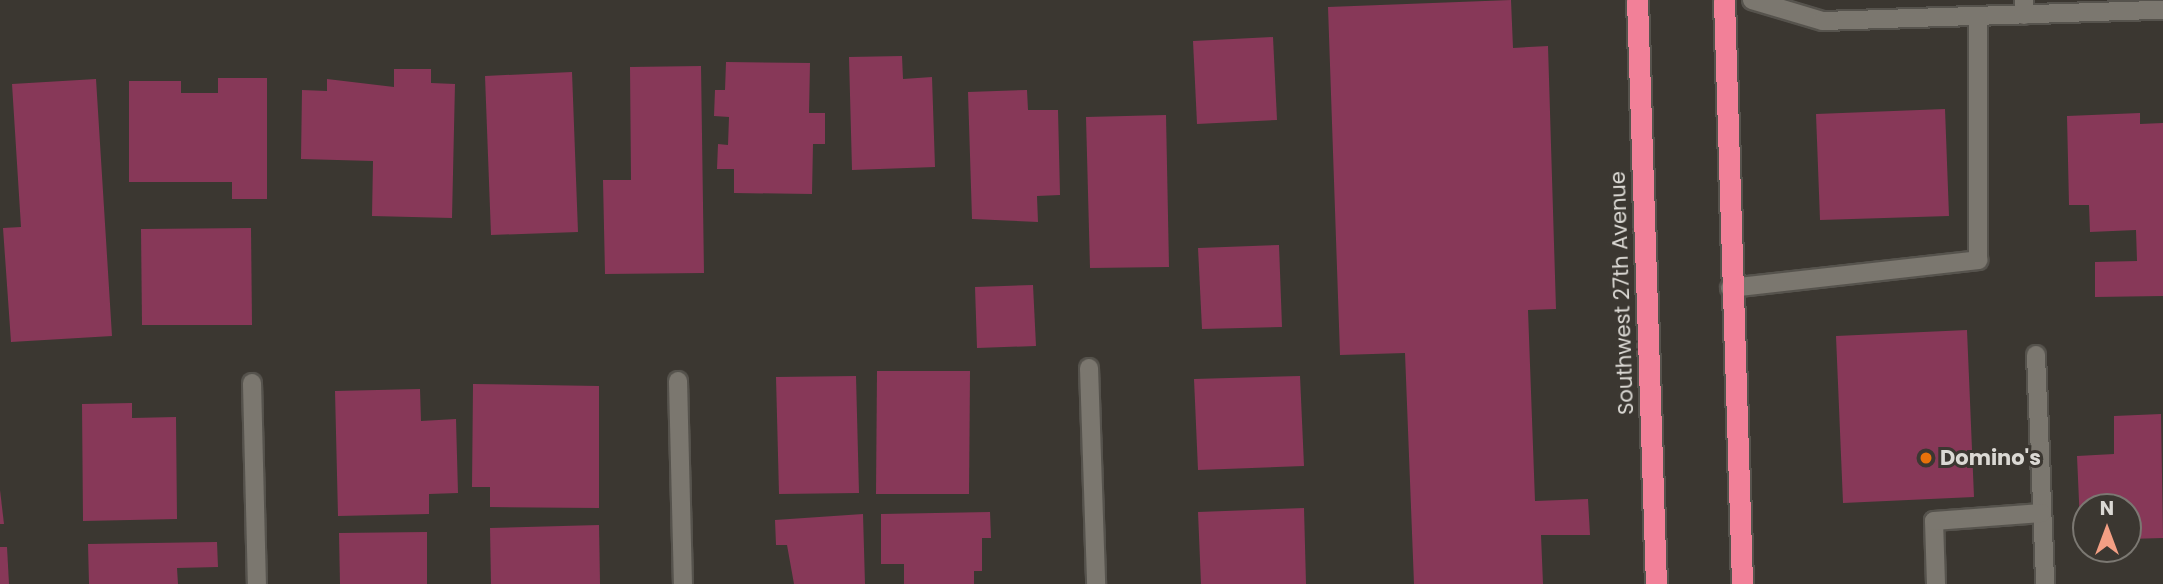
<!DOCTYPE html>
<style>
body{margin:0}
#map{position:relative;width:2163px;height:584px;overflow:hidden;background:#3b3731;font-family:Poppins,sans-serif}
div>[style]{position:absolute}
.building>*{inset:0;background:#873858}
.roads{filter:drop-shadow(2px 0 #56534d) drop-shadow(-2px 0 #56534d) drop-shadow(0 2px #56534d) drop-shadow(0 -2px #56534d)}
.lane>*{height:18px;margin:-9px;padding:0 9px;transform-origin:9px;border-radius:9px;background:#7b776f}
.street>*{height:18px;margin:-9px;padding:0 9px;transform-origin:9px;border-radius:9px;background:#7b776f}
.highway>*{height:21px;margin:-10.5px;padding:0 10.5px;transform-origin:10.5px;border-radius:10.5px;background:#f28098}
.dots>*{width:19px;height:19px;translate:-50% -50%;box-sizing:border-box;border:4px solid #3b3731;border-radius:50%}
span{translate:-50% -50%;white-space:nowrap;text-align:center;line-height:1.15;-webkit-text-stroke:6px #3b3731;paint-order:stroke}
.street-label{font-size:21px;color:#dbd9d4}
.poi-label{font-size:21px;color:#dbd9d4;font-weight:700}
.left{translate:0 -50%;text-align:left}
.north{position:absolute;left:2072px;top:493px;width:70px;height:70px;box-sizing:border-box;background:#3b3731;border:2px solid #7b7872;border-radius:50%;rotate:0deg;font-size:19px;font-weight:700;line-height:28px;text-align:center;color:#dbd9d4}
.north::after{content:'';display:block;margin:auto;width:24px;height:32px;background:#f39f84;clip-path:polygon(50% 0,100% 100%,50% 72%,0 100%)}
</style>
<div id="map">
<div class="building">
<i style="clip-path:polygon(1511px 0,1513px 48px,1548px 46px,1556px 309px,1528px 310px,1535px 501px,1588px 499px,1590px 535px,1541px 535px,1543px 584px,1414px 584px,1405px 353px,1340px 355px,1328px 7px)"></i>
<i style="clip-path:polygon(1273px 37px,1277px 120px,1197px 124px,1193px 41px)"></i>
<i style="clip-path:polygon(902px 56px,903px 79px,932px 77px,935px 167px,852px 170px,849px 57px)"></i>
<i style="clip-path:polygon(726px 62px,810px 63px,809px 113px,825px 113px,825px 144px,813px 144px,812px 194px,734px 193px,734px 169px,717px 169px,718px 144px,728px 145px,729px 117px,714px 116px,715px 90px,725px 90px)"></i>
<i style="clip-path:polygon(701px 66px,704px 273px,605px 274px,603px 180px,631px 180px,630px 67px)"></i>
<i style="clip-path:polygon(394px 69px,431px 69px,431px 83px,455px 84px,452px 218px,372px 216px,373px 161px,301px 159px,302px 90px,327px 91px,327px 79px,394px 87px)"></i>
<i style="clip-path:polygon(572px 72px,578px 232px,491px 235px,485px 76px)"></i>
<i style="clip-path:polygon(218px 78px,267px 78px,267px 199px,232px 199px,232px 182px,129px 182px,129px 81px,181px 81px,181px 93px,218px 93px)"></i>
<i style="clip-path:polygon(96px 79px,112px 336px,11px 342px,3px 228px,21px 227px,12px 84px)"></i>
<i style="clip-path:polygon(1027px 90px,1028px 110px,1058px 110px,1060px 195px,1037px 196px,1038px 222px,972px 219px,968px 92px)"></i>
<i style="clip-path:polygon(1945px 109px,1949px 216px,1820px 220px,1816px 114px)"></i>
<i style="clip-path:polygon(2140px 113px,2140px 124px,2163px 123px,2163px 296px,2095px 297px,2095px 262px,2137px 261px,2136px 230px,2090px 232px,2089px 205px,2069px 205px,2067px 116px)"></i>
<i style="clip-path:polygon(1166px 115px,1169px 267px,1090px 268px,1086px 117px)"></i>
<i style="clip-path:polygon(251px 228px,252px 325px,142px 325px,141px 229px)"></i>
<i style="clip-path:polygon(1279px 245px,1282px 327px,1202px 329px,1198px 248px)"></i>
<i style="clip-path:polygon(1033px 285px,1036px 346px,977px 348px,975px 287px)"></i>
<i style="clip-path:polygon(1967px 330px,1974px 497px,1843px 503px,1836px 336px)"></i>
<i style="clip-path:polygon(877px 371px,970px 371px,969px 494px,876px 494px)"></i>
<i style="clip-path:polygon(856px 376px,859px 493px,779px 494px,776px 377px)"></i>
<i style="clip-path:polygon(1300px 376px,1304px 466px,1198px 470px,1194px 379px)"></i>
<i style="clip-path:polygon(473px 384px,599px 386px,599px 508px,490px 507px,490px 487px,472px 487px)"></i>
<i style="clip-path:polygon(420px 389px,421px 421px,456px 419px,458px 493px,429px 494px,429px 514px,338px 516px,335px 391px)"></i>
<i style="clip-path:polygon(132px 403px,132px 418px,176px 417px,177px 519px,83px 521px,82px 404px)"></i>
<i style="clip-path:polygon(2161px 414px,2163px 538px,2128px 539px,2128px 507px,2086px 507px,2086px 524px,2080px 524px,2077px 456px,2114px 454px,2114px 416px)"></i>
<i style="clip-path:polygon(0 490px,4px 524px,0 524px)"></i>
<i style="clip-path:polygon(1304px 508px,1306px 584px,1201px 584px,1198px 512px)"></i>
<i style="clip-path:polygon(990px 512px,991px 538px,982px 538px,982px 571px,974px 571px,974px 584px,904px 584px,904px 564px,881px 564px,881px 514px)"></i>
<i style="clip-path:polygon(863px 514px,865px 584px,794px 584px,787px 545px,776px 545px,775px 520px)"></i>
<i style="clip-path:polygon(599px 525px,600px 584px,491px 584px,490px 528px)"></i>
<i style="clip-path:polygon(427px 532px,427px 584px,340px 584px,339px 533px)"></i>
<i style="clip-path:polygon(217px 542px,218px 567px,177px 568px,178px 584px,89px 584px,88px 544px)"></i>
<i style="clip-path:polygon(0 547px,7px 547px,9px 584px,0 584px)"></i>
</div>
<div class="roads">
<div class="lane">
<i style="left:2024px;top:0;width:15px;rotate:90deg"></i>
<i style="left:1730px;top:288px;width:250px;rotate:-6.4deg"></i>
<i style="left:1978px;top:260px;width:244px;rotate:-90deg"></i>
<i style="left:2036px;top:355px;width:229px;rotate:87.7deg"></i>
<i style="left:1936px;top:584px;width:63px;rotate:-91.8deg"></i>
<i style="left:1934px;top:521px;width:108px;rotate:-4.2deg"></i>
</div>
<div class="street">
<i style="left:1752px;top:0;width:74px;rotate:16.5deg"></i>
<i style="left:1823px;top:21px;width:340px;rotate:-1.9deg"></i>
<i style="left:1089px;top:368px;width:216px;rotate:88.1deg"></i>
<i style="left:678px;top:381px;width:203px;rotate:88.6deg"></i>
<i style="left:252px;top:383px;width:201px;rotate:88.6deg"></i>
</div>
<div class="highway">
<i style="left:1637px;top:0;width:584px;rotate:88.14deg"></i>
<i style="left:1724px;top:0;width:584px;rotate:88.23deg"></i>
</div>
</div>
<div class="dots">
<i style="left:1926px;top:458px;background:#e8710a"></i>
</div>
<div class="street-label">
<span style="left:1622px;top:293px;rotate:-92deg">Southwest 27th Avenue</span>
</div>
<div class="poi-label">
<span class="left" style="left:1940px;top:458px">Domino's</span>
</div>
<div class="north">N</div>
</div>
